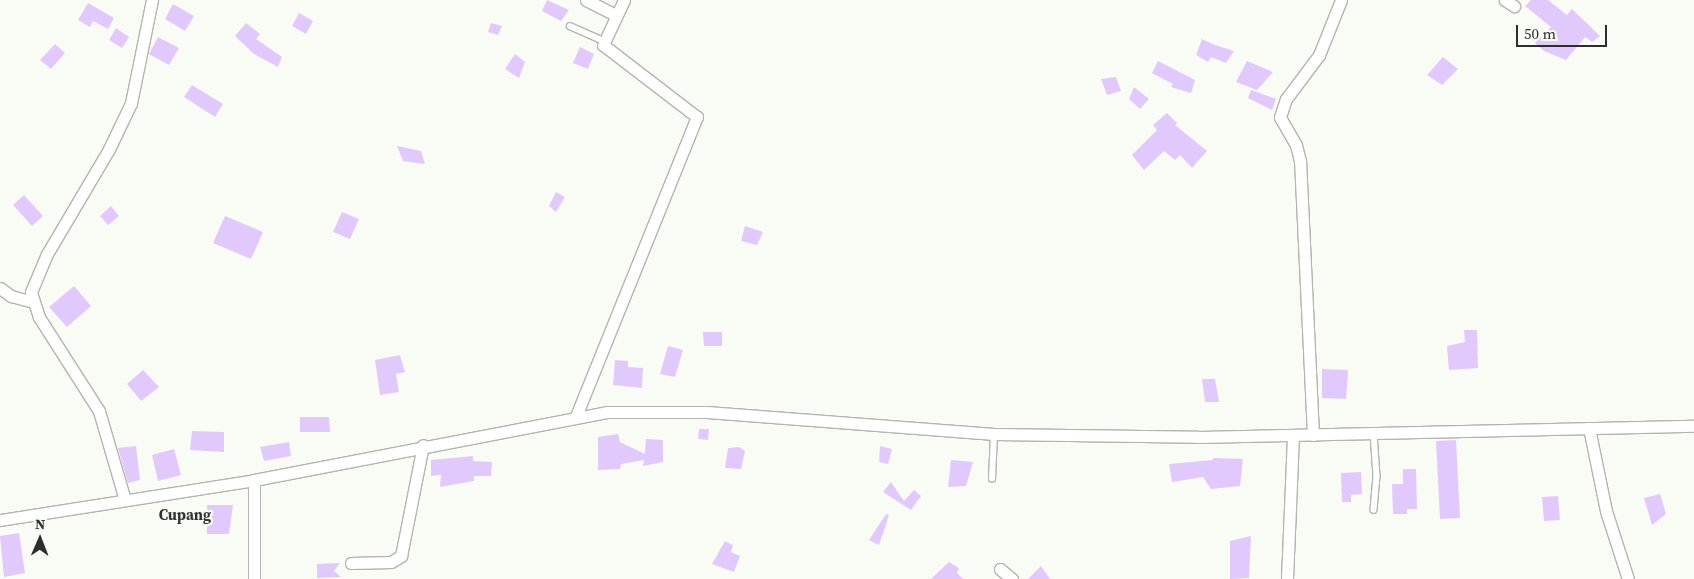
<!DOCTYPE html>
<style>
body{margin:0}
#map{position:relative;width:1694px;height:579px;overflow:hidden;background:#f9fbf5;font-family:"Source Serif 4",serif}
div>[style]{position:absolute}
.building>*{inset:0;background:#e2c9fd}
.roads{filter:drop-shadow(1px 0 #b3b4af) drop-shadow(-1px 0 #b3b4af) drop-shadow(0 1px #b3b4af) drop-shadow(0 -1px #b3b4af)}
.lane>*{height:5.5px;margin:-2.75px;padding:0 2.75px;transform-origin:2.75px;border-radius:2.75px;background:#fff}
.street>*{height:11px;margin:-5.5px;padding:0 5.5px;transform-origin:5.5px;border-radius:5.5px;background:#fff}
span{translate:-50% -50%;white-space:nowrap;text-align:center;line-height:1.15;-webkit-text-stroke:4.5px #f9fbf5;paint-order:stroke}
.quarter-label{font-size:15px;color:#32332f;font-weight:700}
.north{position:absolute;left:15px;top:514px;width:50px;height:50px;-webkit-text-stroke:4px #f9fbf5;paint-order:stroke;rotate:1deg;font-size:14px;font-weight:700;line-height:20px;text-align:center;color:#2d2d2b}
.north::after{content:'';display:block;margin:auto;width:18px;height:22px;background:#2d2d2b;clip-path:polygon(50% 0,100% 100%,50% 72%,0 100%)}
.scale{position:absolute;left:1516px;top:25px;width:91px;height:22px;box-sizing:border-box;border:2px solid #2d2d2b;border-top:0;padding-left:6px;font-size:15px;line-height:18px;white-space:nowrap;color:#2d2d2b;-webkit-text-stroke:4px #f9fbf5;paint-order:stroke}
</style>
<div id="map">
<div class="building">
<i style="clip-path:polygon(547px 0,569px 10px,561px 21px,542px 11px)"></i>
<i style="clip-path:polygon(1531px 0,1548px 0,1567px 15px,1572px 9px,1600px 36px,1592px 42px,1585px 37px,1566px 60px,1544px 51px,1535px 43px,1551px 27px,1525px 6px)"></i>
<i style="clip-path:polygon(88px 3px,114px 18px,108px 29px,93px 21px,90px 27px,78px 20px)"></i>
<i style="clip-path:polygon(173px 4px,194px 16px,185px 31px,165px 19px)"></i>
<i style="clip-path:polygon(299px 13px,313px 21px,306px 34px,292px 26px)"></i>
<i style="clip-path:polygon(246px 23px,260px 34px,256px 39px,282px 57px,278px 67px,254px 54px,235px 36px)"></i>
<i style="clip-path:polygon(491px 23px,502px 26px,498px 35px,488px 32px)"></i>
<i style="clip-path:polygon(116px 28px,129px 37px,122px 48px,109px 40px)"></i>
<i style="clip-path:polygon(158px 37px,179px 48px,169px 65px,149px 54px)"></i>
<i style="clip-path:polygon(1202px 39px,1215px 45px,1234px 51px,1226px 63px,1211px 57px,1208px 62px,1196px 55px)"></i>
<i style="clip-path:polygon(55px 44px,65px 53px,51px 69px,40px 60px)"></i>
<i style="clip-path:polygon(580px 47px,594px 54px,588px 69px,573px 63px)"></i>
<i style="clip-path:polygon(515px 54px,525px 62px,519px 78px,505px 69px)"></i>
<i style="clip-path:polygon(1443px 57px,1458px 69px,1442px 85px,1427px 75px)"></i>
<i style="clip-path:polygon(1158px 61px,1195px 80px,1191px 93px,1171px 87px,1173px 84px,1152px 73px)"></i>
<i style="clip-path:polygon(1247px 61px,1273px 72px,1257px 90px,1236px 82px)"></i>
<i style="clip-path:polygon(1116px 77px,1121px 91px,1107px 95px,1101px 79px)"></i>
<i style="clip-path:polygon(192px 85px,223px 104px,215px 117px,184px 97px)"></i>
<i style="clip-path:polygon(1134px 87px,1149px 99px,1140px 109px,1129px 99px)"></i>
<i style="clip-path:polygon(1251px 90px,1276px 99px,1272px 110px,1248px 98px)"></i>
<i style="clip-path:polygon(1167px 113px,1177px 123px,1175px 125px,1207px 151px,1192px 168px,1180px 155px,1175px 160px,1164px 151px,1144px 170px,1132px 155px,1157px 130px,1153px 125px)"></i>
<i style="clip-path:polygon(397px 146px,421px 151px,425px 164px,403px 161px)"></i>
<i style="clip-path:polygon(556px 192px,565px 197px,556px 212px,549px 206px)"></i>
<i style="clip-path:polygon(24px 195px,43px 216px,32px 226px,13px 205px)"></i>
<i style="clip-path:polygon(111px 206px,119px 216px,108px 225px,100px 216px)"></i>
<i style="clip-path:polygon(342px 212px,359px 219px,350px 239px,333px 232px)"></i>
<i style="clip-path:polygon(225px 216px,263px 232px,251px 259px,213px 243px)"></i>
<i style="clip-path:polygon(745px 226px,763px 232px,757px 245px,741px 241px)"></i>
<i style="clip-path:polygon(74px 286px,91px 306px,67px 327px,49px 307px)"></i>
<i style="clip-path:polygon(1464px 330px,1477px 330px,1478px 368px,1449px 370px,1447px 346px,1465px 342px)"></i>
<i style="clip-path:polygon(703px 332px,722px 332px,722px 346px,704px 346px)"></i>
<i style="clip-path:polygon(668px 346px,683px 350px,675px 377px,660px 374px)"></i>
<i style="clip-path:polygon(400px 355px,405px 372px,396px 374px,399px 392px,380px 395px,375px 360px)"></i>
<i style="clip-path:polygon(615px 360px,628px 361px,628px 367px,643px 368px,642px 388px,613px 385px)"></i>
<i style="clip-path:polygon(1322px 369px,1348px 370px,1346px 399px,1322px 398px)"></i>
<i style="clip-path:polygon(143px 370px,159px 387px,141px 401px,127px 384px)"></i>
<i style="clip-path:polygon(1202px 379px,1215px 379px,1219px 402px,1205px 402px)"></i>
<i style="clip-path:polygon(300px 417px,329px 417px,330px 432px,300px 432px)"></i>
<i style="clip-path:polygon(699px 429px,709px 429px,708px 440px,698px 439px)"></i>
<i style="clip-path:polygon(192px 431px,224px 432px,224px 452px,190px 450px)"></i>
<i style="clip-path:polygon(618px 434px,620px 442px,645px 454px,646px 439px,663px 440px,663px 462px,643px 466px,644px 460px,621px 464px,620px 469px,598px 470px,598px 437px)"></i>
<i style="clip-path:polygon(1456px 440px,1460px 518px,1440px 519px,1436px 441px)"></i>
<i style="clip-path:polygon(289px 442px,291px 456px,264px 461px,260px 447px)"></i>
<i style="clip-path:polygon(136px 446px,140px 480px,128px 483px,118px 448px)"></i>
<i style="clip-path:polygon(880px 446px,892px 449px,888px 464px,879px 462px)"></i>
<i style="clip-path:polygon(739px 447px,745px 451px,741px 469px,725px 468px,728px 448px)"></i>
<i style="clip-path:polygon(174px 449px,181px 475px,158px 481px,152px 455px)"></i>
<i style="clip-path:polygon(473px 456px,473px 461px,492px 462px,491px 476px,474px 476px,474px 481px,440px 487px,441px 475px,431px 476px,431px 460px)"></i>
<i style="clip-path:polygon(1213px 458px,1243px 459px,1240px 486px,1211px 489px,1203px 477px,1172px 482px,1169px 464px,1213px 460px)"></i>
<i style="clip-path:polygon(951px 460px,973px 462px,966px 486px,948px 487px)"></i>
<i style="clip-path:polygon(1403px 469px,1416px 469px,1417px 509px,1407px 509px,1407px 514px,1393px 514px,1392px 484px,1403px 484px)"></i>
<i style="clip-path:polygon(1361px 472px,1362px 494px,1351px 495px,1351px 502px,1342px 502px,1341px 473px)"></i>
<i style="clip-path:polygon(891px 482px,904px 501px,914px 490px,921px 496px,911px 510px,883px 492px)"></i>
<i style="clip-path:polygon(1660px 494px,1666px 514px,1652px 525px,1644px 498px)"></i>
<i style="clip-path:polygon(1558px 496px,1560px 520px,1544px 521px,1542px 497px)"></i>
<i style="clip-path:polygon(207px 505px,233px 505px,229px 534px,207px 534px)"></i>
<i style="clip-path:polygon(886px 514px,889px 515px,879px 545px,869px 540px)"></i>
<i style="clip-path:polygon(19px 533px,25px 573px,4px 577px,0 536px)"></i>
<i style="clip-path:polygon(1251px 536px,1249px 578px,1230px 579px,1230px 541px)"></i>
<i style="clip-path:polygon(725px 541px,733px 545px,731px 552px,740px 556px,734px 572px,712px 564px)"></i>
<i style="clip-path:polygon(949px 562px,959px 568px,957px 573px,963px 579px,931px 579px)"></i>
<i style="clip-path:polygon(340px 563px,334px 571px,341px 577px,317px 578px,317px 564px)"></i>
<i style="clip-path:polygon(1041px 566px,1050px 579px,1028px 579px)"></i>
</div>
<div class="roads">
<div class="lane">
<i style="left:570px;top:26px;width:36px;rotate:24deg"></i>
<i style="left:1374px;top:434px;width:42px;rotate:85.9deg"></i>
<i style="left:1377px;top:476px;width:34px;rotate:95deg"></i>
<i style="left:992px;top:479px;width:45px;rotate:-87.5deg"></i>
</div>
<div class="street">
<i style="left:586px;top:0;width:34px;rotate:27deg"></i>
<i style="left:1505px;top:0;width:11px;rotate:34deg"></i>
<i style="left:0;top:288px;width:14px;rotate:36deg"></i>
<i style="left:11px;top:296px;width:23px;rotate:15deg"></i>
<i style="left:576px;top:416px;width:323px;rotate:-68deg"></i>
<i style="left:697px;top:117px;width:118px;rotate:-142.5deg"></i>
<i style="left:603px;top:45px;width:50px;rotate:-65deg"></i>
<i style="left:1589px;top:428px;width:85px;rotate:78.4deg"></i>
<i style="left:1606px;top:511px;width:71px;rotate:72.1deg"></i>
<i style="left:1313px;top:435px;width:274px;rotate:-92.7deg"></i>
<i style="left:1300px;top:161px;width:16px;rotate:-104deg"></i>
<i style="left:1296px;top:145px;width:32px;rotate:-120deg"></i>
<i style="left:1280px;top:117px;width:19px;rotate:-72deg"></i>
<i style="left:1286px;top:99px;width:55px;rotate:-53.1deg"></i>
<i style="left:1319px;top:55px;width:59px;rotate:-68.2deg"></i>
<i style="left:254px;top:480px;width:99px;rotate:90deg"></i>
<i style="left:125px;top:500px;width:93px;rotate:-106.3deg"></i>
<i style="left:99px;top:411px;width:112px;rotate:-122.6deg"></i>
<i style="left:39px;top:317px;width:26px;rotate:-108deg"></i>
<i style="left:31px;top:292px;width:41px;rotate:-67.2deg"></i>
<i style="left:47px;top:254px;width:122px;rotate:-59.4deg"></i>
<i style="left:109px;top:149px;width:51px;rotate:-64.4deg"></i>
<i style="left:131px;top:103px;width:105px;rotate:-78.5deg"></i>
<i style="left:0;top:520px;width:257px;rotate:-8.9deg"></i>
<i style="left:254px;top:480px;width:359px;rotate:-10.9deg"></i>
<i style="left:606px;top:412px;width:101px"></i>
<i style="left:707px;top:412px;width:288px;rotate:4.4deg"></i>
<i style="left:994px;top:434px;width:204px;rotate:0.8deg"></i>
<i style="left:1198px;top:437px;width:496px;rotate:-1.3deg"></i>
<i style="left:351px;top:563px;width:40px;rotate:-1.4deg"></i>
<i style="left:391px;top:562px;width:12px;rotate:-31deg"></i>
<i style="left:401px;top:556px;width:113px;rotate:-78.8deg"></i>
<i style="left:1000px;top:569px;width:16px;rotate:40deg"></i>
<i style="left:1287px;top:579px;width:144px;rotate:-87.6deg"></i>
</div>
</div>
<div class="quarter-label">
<span style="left:185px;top:515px">Cupang</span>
</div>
<div class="north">N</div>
<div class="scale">50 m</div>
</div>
